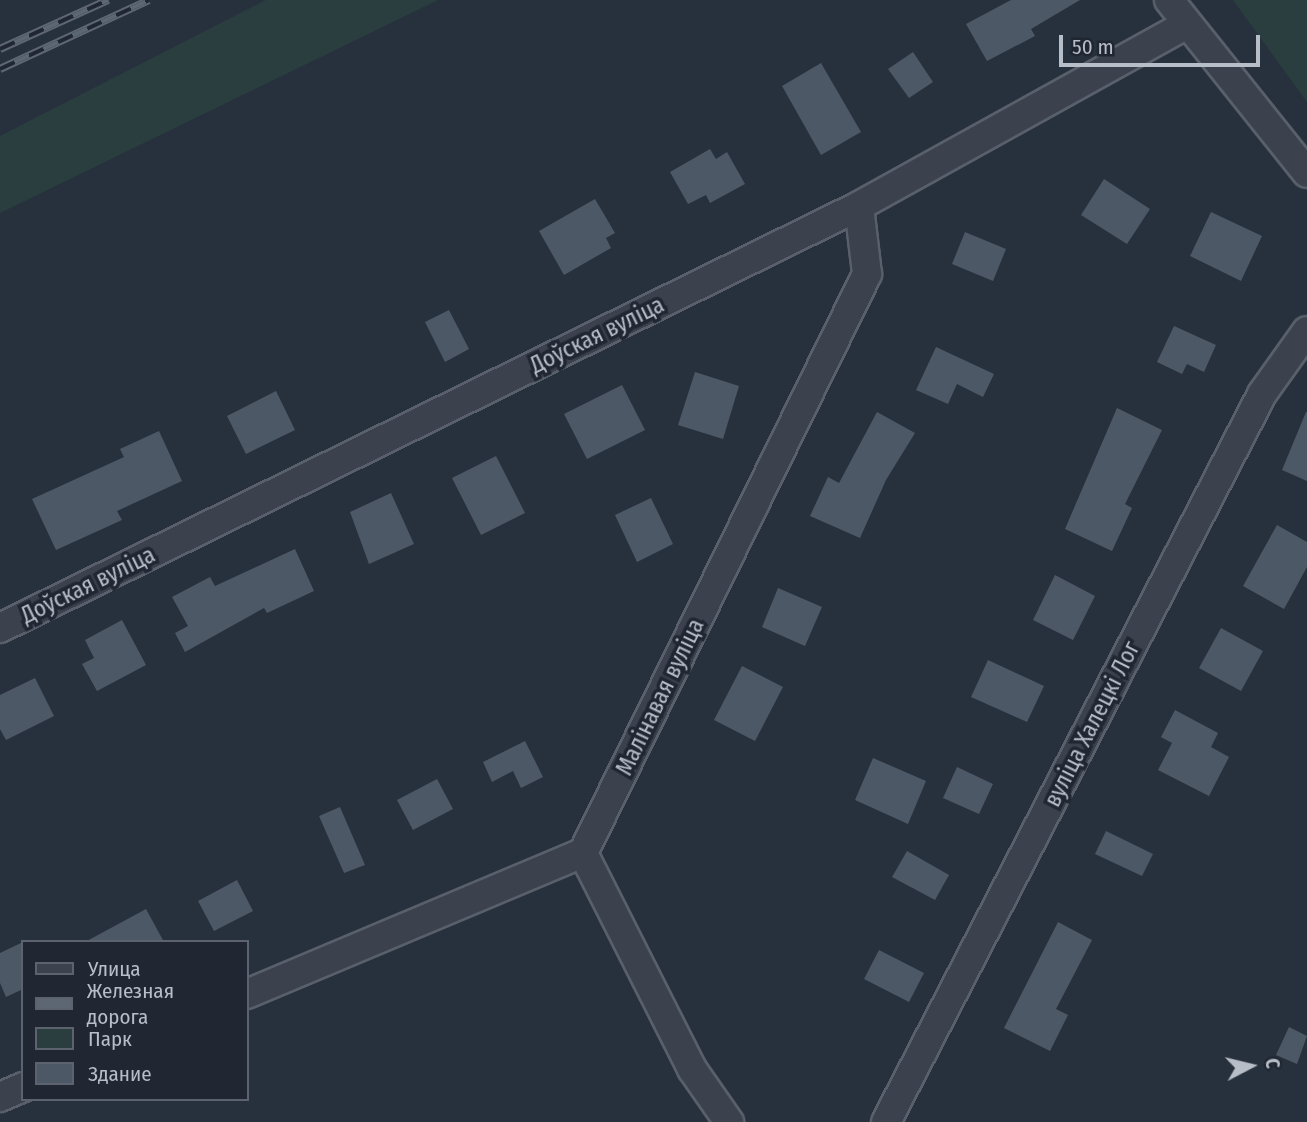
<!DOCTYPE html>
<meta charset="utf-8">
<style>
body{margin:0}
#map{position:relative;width:1307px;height:1122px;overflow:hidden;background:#27313d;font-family:"Fira Sans Condensed",sans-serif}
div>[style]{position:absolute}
.green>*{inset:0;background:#2a3e3f}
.building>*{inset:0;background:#4d5866}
.roads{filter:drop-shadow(2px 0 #59606b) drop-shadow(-2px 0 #59606b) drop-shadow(0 2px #59606b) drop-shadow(0 -2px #59606b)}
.street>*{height:28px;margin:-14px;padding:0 14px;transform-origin:14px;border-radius:14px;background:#3b424d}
.rail>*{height:8px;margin-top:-4px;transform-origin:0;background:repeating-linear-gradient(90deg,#202733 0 16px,#5d6774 0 32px);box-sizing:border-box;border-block:2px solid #5d6774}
span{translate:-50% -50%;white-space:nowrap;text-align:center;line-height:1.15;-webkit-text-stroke:7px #202733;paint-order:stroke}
.street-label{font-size:23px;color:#b7bec8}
.legend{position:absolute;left:21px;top:940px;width:228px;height:161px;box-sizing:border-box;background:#202733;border:2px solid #5c636f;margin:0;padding:9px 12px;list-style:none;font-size:21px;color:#b7bec8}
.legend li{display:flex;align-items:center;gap:14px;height:35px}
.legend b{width:35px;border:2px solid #5c636f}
.north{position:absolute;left:1216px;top:1031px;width:70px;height:70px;-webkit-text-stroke:5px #202733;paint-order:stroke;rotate:83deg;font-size:19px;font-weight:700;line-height:28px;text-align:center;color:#b7bec8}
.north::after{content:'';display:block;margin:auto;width:24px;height:32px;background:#b7bec8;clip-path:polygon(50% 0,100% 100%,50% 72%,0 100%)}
.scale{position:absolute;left:1059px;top:35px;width:201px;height:32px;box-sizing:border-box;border:4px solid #b7bec8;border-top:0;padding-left:9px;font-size:21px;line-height:24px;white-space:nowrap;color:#b7bec8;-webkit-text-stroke:5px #202733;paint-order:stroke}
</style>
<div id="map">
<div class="green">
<i style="clip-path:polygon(266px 0,438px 0,0 213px,0 136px)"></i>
<i style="clip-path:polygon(1233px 0,1307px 0,1307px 102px)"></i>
</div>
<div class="building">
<i style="clip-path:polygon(1011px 0,1080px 0,1031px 29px,1035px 36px,987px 61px,966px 24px)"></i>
<i style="clip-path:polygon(913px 52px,933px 82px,909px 98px,888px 69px)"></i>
<i style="clip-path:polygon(821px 63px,861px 132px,821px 155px,782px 86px)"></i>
<i style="clip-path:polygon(710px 149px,716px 159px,727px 152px,745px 184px,710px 203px,706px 195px,688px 204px,670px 172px)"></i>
<i style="clip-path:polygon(1104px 179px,1150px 209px,1127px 244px,1081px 215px)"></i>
<i style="clip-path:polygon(595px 199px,615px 233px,606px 238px,611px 248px,564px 275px,539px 231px)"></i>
<i style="clip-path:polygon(1211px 212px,1262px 236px,1241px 281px,1190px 256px)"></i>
<i style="clip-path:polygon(965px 232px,1006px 249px,993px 281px,952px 264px)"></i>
<i style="clip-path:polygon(449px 310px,469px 349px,445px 362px,425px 322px)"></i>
<i style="clip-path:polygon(1174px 326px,1216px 345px,1204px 372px,1187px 364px,1182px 374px,1157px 362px)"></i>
<i style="clip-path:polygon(936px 347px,994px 374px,983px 397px,957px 384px,948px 404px,916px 390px)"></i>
<i style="clip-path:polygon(695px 372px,739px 386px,723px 439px,678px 425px)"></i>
<i style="clip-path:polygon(622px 385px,645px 430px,587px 459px,564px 414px)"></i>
<i style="clip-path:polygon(276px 391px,295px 430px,246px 454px,227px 416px)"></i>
<i style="clip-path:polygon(1117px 408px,1162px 430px,1125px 504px,1132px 508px,1112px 551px,1065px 529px)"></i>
<i style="clip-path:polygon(877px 412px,915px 433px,886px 480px,860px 538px,810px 516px,828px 477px,839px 483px)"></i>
<i style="clip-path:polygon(1306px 412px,1307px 412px,1307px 481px,1282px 470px)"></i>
<i style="clip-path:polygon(159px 431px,182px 481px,117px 511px,122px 520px,56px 550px,32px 499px,124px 457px,120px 449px)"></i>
<i style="clip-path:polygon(496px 456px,525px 513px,481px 535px,452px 478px)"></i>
<i style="clip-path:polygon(391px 493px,414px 544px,369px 564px,350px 512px)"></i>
<i style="clip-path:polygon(651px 498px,673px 544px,637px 562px,615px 515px)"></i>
<i style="clip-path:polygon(1277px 525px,1307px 542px,1307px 567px,1284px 609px,1243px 586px)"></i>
<i style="clip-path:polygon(295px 549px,314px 591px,267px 613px,264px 608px,185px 652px,175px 633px,188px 626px,172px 597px,210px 577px,215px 586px)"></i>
<i style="clip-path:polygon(1055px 575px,1095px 596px,1073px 640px,1033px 620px)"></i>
<i style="clip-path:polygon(778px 588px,822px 607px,805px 646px,762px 627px)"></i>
<i style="clip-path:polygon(122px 620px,146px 665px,97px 691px,82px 664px,94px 658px,85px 640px)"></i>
<i style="clip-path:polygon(1221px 628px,1263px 651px,1241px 691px,1199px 668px)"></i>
<i style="clip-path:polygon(988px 660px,1044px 686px,1027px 722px,971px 697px)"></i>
<i style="clip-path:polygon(742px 666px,783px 687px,755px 741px,714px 720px)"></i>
<i style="clip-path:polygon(35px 678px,54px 716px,6px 740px,0 729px,0 695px)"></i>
<i style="clip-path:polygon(1175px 710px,1218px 733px,1211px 747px,1229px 757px,1209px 796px,1158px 770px,1172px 743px,1161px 737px)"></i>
<i style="clip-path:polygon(525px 741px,543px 777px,521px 788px,513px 771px,492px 782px,483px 762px)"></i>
<i style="clip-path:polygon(873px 758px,926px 781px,908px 824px,855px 800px)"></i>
<i style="clip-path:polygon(957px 767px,993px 784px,979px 814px,943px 798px)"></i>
<i style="clip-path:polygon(437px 779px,453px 809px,413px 830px,397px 800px)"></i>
<i style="clip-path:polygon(340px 807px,365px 865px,344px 873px,319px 816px)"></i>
<i style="clip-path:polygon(1106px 831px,1153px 854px,1142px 876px,1095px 854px)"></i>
<i style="clip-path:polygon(907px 851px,949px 875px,935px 900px,892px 877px)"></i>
<i style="clip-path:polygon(237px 880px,253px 911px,214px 931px,198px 901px)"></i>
<i style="clip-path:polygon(146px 909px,164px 942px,85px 942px)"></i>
<i style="clip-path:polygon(1058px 922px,1092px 940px,1056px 1009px,1068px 1015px,1050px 1051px,1004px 1028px)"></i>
<i style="clip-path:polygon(23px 942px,23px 989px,6px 997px,0 983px,0 953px)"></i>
<i style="clip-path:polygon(879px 950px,924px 973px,909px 1002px,864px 979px)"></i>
<i style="clip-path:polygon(1289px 1027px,1307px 1036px,1297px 1064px,1276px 1055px)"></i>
</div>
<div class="roads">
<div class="street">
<i style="left:1169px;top:0;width:221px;rotate:51.4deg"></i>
<i style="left:0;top:628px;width:957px;rotate:-26.16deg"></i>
<i style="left:859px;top:206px;width:373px;rotate:-29deg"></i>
<i style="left:583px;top:853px;width:242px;rotate:63.2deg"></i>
<i style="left:692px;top:1069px;width:65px;rotate:55.1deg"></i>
<i style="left:247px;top:994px;width:364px;rotate:-22.8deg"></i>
<i style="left:583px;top:853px;width:645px;rotate:-63.87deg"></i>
<i style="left:867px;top:274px;width:68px;rotate:-96.7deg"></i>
<i style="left:0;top:1097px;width:25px;rotate:-23deg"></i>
<i style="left:886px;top:1122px;width:819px;rotate:-62.68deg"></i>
<i style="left:1262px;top:394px;width:77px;rotate:-54.5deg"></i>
</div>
</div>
<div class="rail">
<i style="left:0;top:49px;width:119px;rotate:-24.4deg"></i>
<i style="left:0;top:69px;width:164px;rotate:-24.8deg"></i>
</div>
<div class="street-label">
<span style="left:597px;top:335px;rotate:-26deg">Доўская вуліца</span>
<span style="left:88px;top:585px;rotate:-26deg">Доўская вуліца</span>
<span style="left:660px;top:697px;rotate:-64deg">Малінавая вуліца</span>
<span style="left:1092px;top:724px;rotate:-63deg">вуліца Халецкі Лог</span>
</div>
<ul class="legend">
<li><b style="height:9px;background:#3b424d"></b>Улица</li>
<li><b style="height:9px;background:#5d6774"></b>Железная дорога</li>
<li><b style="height:19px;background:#2a3e3f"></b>Парк</li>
<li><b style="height:19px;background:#4d5866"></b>Здание</li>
</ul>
<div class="north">С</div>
<div class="scale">50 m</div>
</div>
